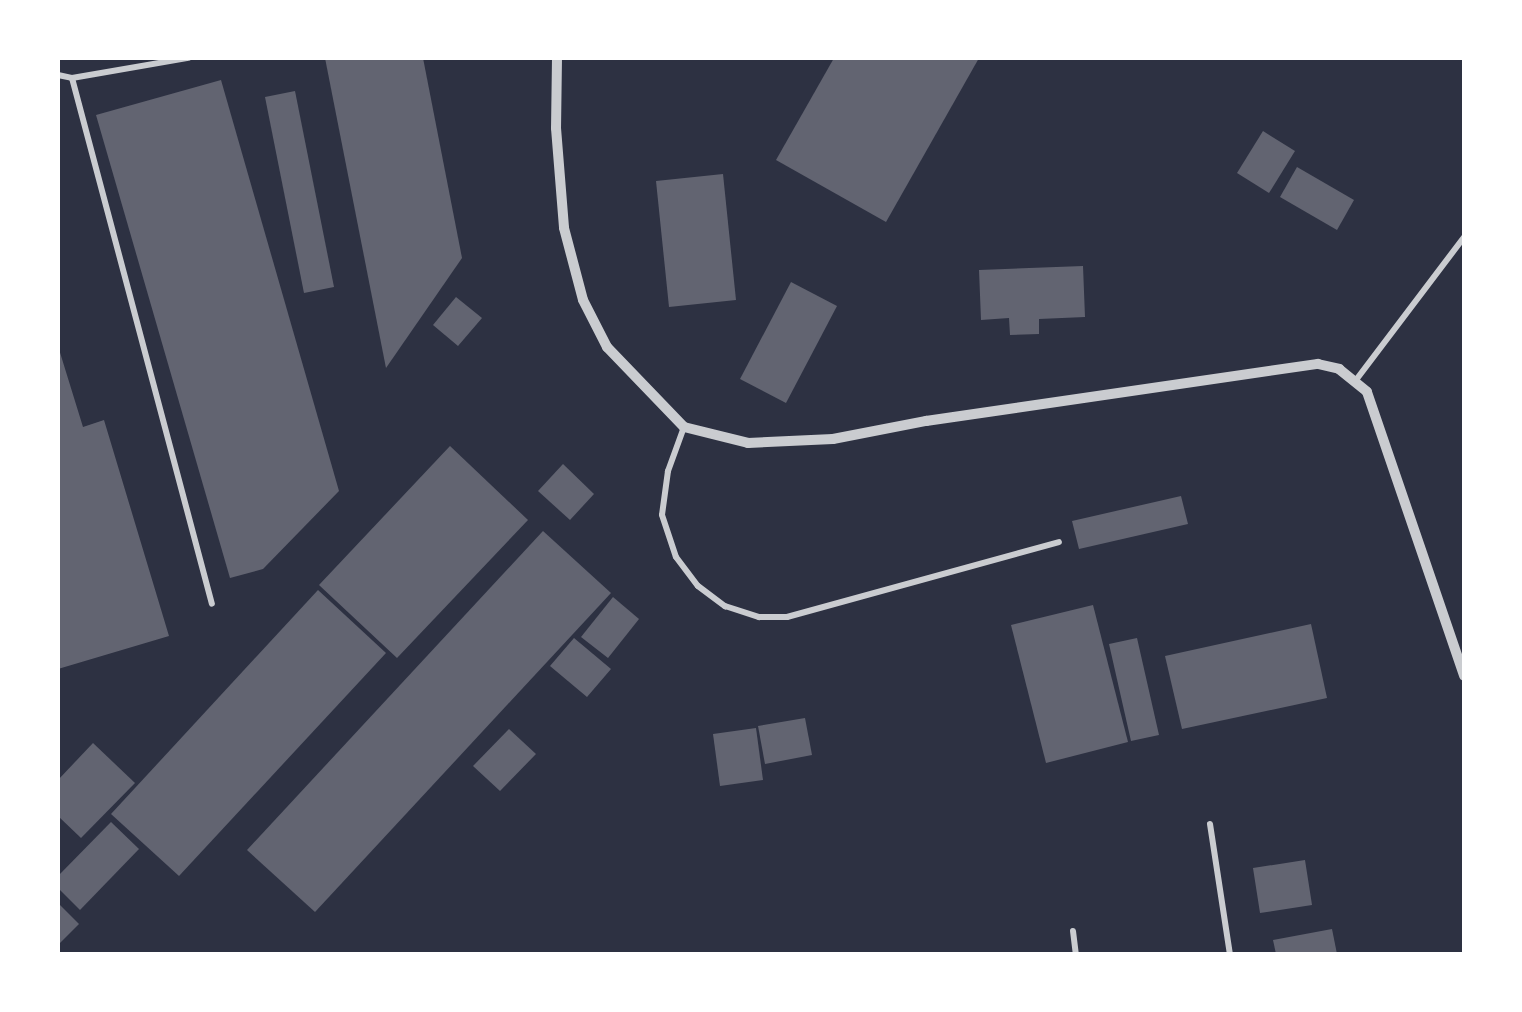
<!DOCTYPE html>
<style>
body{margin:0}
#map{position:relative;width:1522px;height:1012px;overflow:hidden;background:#2d3142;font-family:Manrope,sans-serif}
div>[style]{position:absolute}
.building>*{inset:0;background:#626471}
.service>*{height:6px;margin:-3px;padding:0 3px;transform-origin:3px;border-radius:3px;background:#caccd0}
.minor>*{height:10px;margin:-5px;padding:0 5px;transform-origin:5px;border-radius:5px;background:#caccd0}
span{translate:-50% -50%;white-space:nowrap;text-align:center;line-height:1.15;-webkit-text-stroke:10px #fff;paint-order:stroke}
.frame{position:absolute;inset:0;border:60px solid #fff;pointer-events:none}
</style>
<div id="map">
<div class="building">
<i style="clip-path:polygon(325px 58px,423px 58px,462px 258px,386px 368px)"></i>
<i style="clip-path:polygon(834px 58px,979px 58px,886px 222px,776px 160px)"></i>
<i style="clip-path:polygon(221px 80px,339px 491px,263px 569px,230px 578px,96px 115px)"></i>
<i style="clip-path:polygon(295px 91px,334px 287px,304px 293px,265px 97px)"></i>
<i style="clip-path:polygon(1263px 131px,1295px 151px,1269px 193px,1237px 173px)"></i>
<i style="clip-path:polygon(1297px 167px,1354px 200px,1337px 230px,1280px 197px)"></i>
<i style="clip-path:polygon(723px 174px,736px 300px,669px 307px,656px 181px)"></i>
<i style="clip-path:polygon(1083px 266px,1085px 317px,1039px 319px,1039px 334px,1010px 335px,1009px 318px,981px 320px,979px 270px)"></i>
<i style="clip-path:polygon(791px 282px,837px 306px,786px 403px,740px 379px)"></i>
<i style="clip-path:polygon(456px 297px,482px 318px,458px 346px,433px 325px)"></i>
<i style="clip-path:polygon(58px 346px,83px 427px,104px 420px,169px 636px,58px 669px)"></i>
<i style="clip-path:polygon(450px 446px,528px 520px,397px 658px,319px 585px)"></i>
<i style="clip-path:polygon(563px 464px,594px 494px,570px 520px,538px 491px)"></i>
<i style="clip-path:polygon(1181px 496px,1188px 524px,1079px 549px,1072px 521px)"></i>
<i style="clip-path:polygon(543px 531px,611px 593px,315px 912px,247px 850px)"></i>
<i style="clip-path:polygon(318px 590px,386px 653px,179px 876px,111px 814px)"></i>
<i style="clip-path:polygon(613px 597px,639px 619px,608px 658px,581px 637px)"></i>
<i style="clip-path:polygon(1093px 605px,1128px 742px,1046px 763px,1011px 625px)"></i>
<i style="clip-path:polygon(1311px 624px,1327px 698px,1182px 729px,1165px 656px)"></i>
<i style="clip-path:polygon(574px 638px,611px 669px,587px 697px,550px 666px)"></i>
<i style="clip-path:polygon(1137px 638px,1159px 735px,1131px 741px,1109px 644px)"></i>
<i style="clip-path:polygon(805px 718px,812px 755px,765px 764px,758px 726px)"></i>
<i style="clip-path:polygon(756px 728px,763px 780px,720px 786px,713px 734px)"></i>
<i style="clip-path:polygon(509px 729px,536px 754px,500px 791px,473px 766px)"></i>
<i style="clip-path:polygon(93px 743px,135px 783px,81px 838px,58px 816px,58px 780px)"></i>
<i style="clip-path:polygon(111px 822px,139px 849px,80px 910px,58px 888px,58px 876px)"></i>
<i style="clip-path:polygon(1305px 860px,1312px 905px,1260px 913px,1253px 868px)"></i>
<i style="clip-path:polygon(58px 903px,79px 924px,58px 945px)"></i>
<i style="clip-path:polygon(1332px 929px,1337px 954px,1276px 954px,1273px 940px)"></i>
</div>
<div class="service">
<i style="left:58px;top:75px;width:14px;rotate:12deg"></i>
<i style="left:72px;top:78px;width:118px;rotate:-9.8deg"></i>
<i style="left:72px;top:78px;width:544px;rotate:75.1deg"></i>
<i style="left:1356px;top:380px;width:179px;rotate:-52.9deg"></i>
<i style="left:684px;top:427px;width:47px;rotate:110deg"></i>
<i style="left:668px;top:471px;width:44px;rotate:97.8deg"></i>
<i style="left:662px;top:515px;width:44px;rotate:71.6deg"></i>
<i style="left:676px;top:557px;width:36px;rotate:53deg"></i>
<i style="left:698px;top:586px;width:34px;rotate:37deg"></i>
<i style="left:725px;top:606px;width:36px;rotate:18deg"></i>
<i style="left:759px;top:617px;width:28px"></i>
<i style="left:787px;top:617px;width:282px;rotate:-15.4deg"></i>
<i style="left:1210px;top:824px;width:132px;rotate:81.3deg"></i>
<i style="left:1073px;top:931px;width:23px;rotate:83deg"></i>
</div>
<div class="minor">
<i style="left:557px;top:58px;width:70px;rotate:90.8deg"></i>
<i style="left:556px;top:128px;width:100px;rotate:85.4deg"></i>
<i style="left:564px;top:228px;width:74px;rotate:75.2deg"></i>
<i style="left:583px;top:300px;width:53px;rotate:62.9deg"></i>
<i style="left:607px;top:347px;width:111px;rotate:46.1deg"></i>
<i style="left:684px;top:427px;width:66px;rotate:14deg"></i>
<i style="left:748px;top:443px;width:85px;rotate:-2.7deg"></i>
<i style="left:833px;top:439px;width:95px;rotate:-11deg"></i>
<i style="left:926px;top:421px;width:396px;rotate:-8.3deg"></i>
<i style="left:1318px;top:364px;width:22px;rotate:13deg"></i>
<i style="left:1339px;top:369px;width:36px;rotate:39deg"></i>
<i style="left:1367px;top:392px;width:300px;rotate:71.1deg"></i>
</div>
<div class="frame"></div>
</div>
